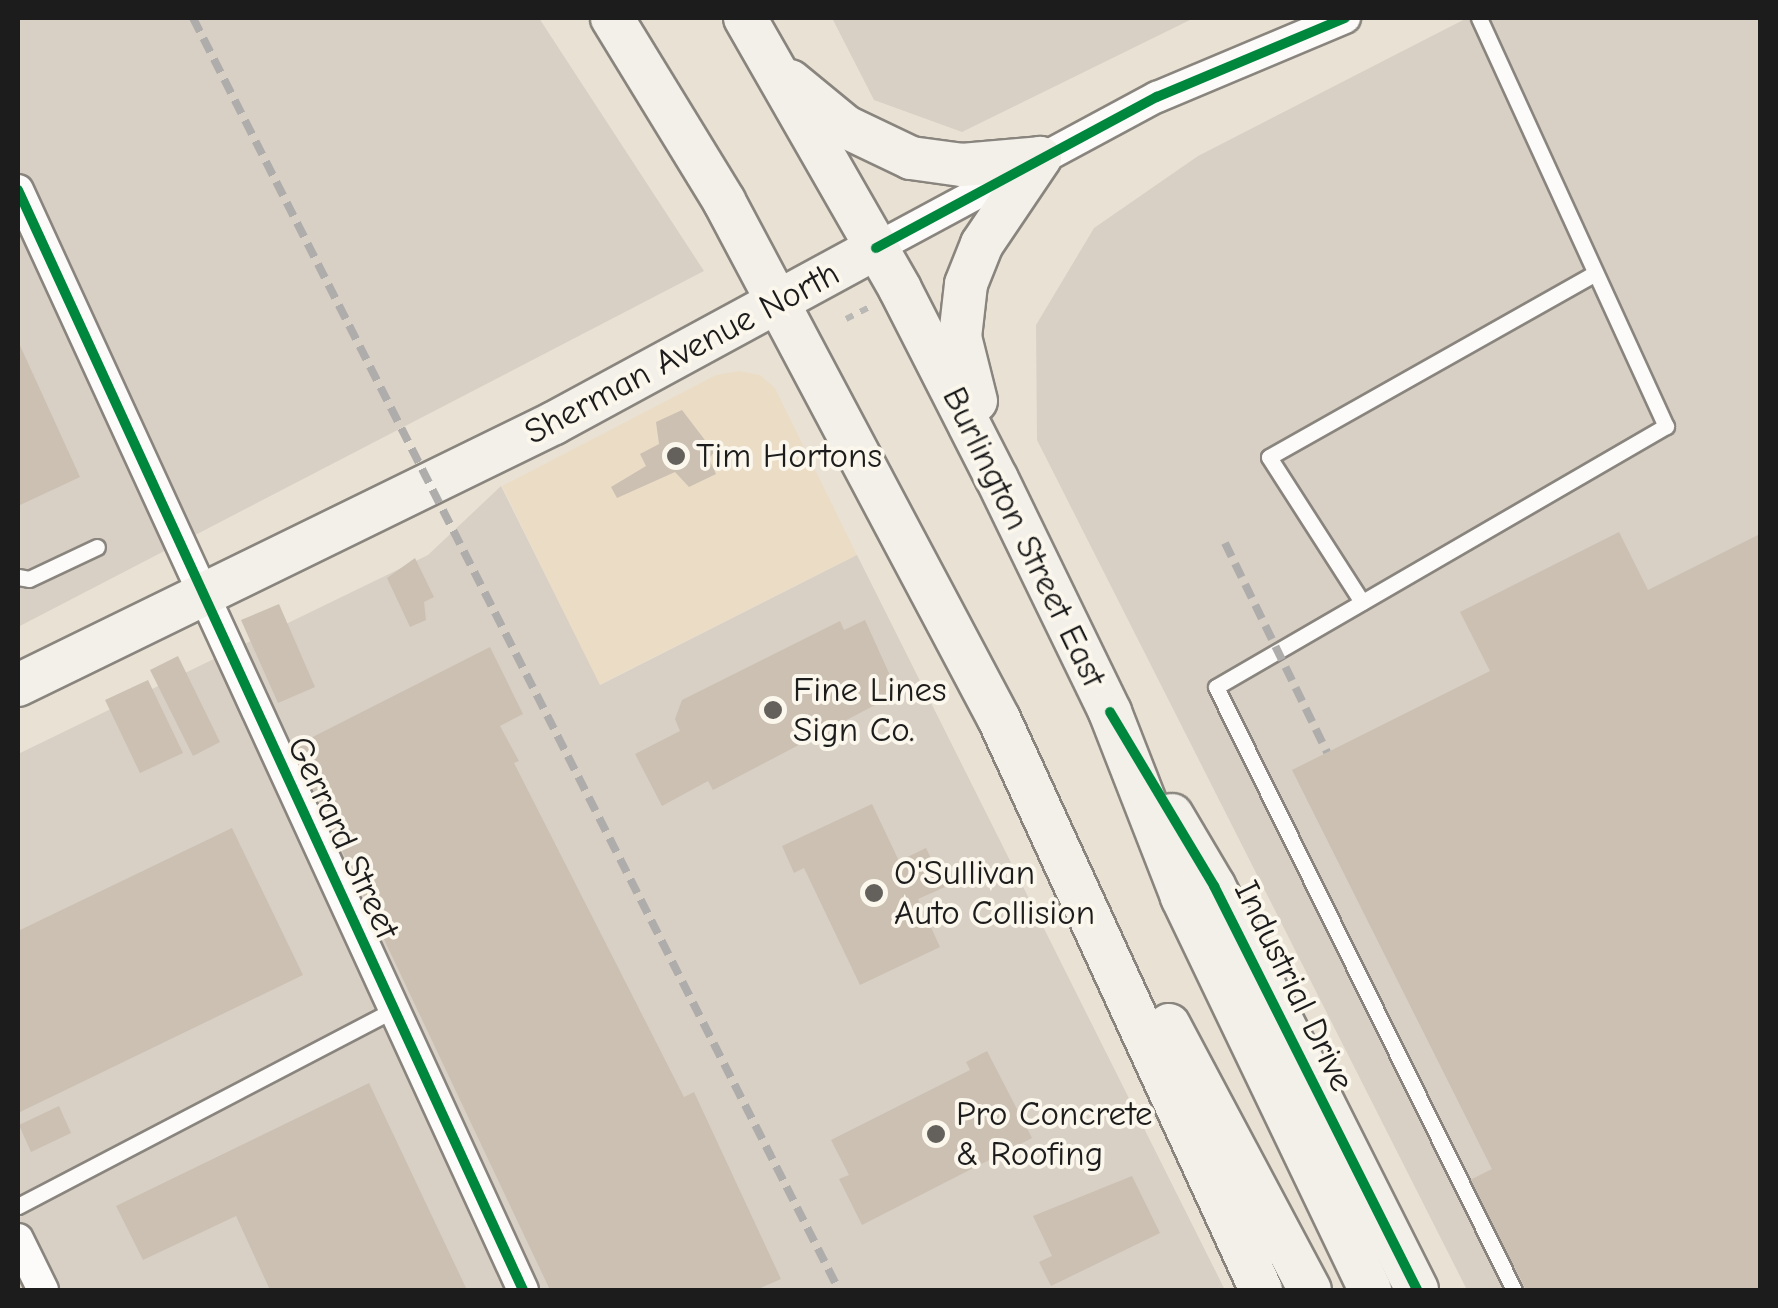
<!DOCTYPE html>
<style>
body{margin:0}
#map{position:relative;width:1778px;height:1308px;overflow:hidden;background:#e9e2d4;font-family:"Comic Neue",sans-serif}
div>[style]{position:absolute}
.built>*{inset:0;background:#ebdcc6}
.industrial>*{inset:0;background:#d9d0c5}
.building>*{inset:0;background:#cbc0b2}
.path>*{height:6px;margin-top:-3px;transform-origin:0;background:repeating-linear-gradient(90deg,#b9b8b5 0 8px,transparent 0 16px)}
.roads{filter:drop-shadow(2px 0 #89857e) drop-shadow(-2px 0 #89857e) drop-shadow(0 2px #89857e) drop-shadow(0 -2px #89857e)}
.lane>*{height:15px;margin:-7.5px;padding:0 7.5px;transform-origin:7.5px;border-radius:7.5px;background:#fcfbf9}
.street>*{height:30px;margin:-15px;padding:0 15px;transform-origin:15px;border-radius:15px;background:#fcfbf9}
.secondary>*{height:42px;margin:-21px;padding:0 21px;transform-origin:21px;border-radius:21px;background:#f3f0ea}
.rail>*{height:8px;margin-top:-4px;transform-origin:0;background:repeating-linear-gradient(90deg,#aeadab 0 15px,transparent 0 23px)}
.cycleway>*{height:10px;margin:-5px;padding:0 5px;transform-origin:5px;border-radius:5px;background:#00873e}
.dots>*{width:28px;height:28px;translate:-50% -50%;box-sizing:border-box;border:5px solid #fbf7ec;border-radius:50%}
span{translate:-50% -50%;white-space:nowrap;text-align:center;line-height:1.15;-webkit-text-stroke:8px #fbf7ec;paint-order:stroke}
.street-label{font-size:35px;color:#1c1c1c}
.poi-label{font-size:35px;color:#1c1c1c}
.left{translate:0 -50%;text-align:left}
.frame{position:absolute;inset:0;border:20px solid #1c1c1c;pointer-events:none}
</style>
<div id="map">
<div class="built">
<i style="clip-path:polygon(739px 371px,760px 375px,775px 388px,857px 555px,599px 685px,502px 486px,716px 375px)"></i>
</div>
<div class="industrial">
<i style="clip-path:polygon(18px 18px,539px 18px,704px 271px,18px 627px)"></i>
<i style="clip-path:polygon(832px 18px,1194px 18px,962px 132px,874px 100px)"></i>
<i style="clip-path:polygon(1467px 18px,1760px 18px,1760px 1290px,1467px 1290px,1037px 440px,1036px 325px,1094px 228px,1198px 156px)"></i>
<i style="clip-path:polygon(501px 486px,600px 685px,857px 555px,1225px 1290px,18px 1290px,18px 754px,428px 555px)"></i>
</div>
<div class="building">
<i style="clip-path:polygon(18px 341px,80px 477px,18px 506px)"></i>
<i style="clip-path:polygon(682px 410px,714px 452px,709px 459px,716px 474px,689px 487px,675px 472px,617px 498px,611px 487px,646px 466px,640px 454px,659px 444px,656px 422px)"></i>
<i style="clip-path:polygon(1619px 532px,1648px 590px,1760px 534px,1760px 1290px,1526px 1290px,1470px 1180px,1492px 1169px,1292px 770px,1490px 671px,1460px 612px)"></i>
<i style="clip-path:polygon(415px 558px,434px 597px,424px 602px,426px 620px,410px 627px,387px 578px)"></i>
<i style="clip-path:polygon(279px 604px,315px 687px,278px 703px,241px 620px)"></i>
<i style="clip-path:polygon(865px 620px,898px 693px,713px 790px,708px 781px,662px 806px,635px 754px,680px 731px,675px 719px,682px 700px,840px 621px,844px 630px)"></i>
<i style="clip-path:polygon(490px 647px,523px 714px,500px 726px,519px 761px,514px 763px,684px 1097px,694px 1092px,781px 1279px,756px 1290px,550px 1290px,293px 747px)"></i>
<i style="clip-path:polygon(178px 656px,220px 742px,193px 756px,150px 670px)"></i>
<i style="clip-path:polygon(148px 680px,183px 753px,140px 773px,105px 700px)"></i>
<i style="clip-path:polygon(872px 804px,899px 861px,926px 848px,945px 887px,918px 899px,940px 947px,860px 985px,804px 868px,794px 873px,782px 846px)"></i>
<i style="clip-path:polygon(232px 828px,303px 975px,18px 1113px,18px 931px)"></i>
<i style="clip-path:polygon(987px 1051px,1032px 1138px,862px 1225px,839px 1179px,849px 1175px,831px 1140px,970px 1070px,966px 1062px)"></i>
<i style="clip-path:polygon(369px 1083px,467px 1290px,270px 1290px,236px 1216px,143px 1260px,116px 1206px)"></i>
<i style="clip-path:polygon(59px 1106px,71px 1133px,31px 1152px,19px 1125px)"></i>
<i style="clip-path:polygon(1132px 1176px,1160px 1233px,1051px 1286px,1039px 1262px,1052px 1256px,1033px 1216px)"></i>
</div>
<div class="path">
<i style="left:846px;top:319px;width:29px;rotate:-27deg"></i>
</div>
<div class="roads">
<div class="lane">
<i style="left:1479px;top:18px;width:449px;rotate:65.4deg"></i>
<i style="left:1666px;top:426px;width:520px;rotate:149.89deg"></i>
<i style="left:1216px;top:687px;width:673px;rotate:63.7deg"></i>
<i style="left:18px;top:577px;width:11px;rotate:10deg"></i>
<i style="left:29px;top:579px;width:75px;rotate:-25.2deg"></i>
<i style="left:1362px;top:602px;width:172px;rotate:-122.7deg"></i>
<i style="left:1269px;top:457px;width:374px;rotate:-29.4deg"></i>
<i style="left:18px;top:1206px;width:423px;rotate:-27.6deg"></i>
</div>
<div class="street">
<i style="left:18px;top:190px;width:1210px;rotate:65.34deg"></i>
<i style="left:876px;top:248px;width:319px;rotate:-28.3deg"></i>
<i style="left:1157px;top:97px;width:204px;rotate:-22.8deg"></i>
<i style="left:18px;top:1239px;width:57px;rotate:63.9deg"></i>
</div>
<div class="secondary">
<i style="left:612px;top:18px;width:215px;rotate:58.5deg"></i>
<i style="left:724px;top:201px;width:586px;rotate:62.04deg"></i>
<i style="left:999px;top:719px;width:628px;rotate:65.35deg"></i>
<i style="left:745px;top:18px;width:312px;rotate:60.2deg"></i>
<i style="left:900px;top:289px;width:213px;rotate:63deg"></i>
<i style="left:997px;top:479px;width:259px;rotate:64.1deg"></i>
<i style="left:1110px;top:712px;width:199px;rotate:68.7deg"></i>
<i style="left:1182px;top:897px;width:436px;rotate:64.4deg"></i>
<i style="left:790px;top:81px;width:72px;rotate:39.4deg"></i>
<i style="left:846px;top:127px;width:72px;rotate:25.5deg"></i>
<i style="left:911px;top:158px;width:51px;rotate:7.8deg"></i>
<i style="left:962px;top:165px;width:78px;rotate:-5.1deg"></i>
<i style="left:976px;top:401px;width:66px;rotate:-104deg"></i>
<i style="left:960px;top:337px;width:53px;rotate:-83.5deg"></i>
<i style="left:966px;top:284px;width:43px;rotate:-68.2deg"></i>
<i style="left:982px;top:244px;width:104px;rotate:-56deg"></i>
<i style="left:18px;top:685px;width:597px;rotate:-26.05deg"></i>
<i style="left:554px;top:423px;width:366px;rotate:-28.5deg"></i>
<i style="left:1172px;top:815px;width:82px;rotate:59.4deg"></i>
<i style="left:1214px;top:886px;width:452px;rotate:63.3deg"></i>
<i style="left:1169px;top:1025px;width:300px;rotate:62deg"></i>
</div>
</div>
<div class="rail">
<i style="left:193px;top:18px;width:1427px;rotate:63.08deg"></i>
<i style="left:1225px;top:543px;width:233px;rotate:64deg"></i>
</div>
<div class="cycleway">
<i style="left:18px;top:190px;width:1210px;rotate:65.34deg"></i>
<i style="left:876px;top:248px;width:319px;rotate:-28.3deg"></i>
<i style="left:1157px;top:97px;width:204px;rotate:-22.8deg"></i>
<i style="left:1110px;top:712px;width:203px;rotate:59.1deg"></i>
<i style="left:1214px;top:886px;width:452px;rotate:63.3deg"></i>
</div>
<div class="dots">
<i style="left:676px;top:456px;background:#64615c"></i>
<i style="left:773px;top:710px;background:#64615c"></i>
<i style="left:874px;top:893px;background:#64615c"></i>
<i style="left:936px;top:1134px;background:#64615c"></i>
</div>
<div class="street-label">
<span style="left:682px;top:353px;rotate:-28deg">Sherman Avenue North</span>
<span style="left:1024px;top:537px;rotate:64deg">Burlington Street East</span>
<span style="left:343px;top:838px;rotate:65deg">Gerrard Street</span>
<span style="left:1294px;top:986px;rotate:64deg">Industrial Drive</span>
</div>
<div class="poi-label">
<span class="left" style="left:696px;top:456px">Tim Hortons</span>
<span class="left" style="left:793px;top:710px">Fine Lines<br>Sign Co.</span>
<span class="left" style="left:894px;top:893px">O'Sullivan<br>Auto Collision</span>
<span class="left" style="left:956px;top:1134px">Pro Concrete<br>&amp; Roofing</span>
</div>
<div class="frame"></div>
</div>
